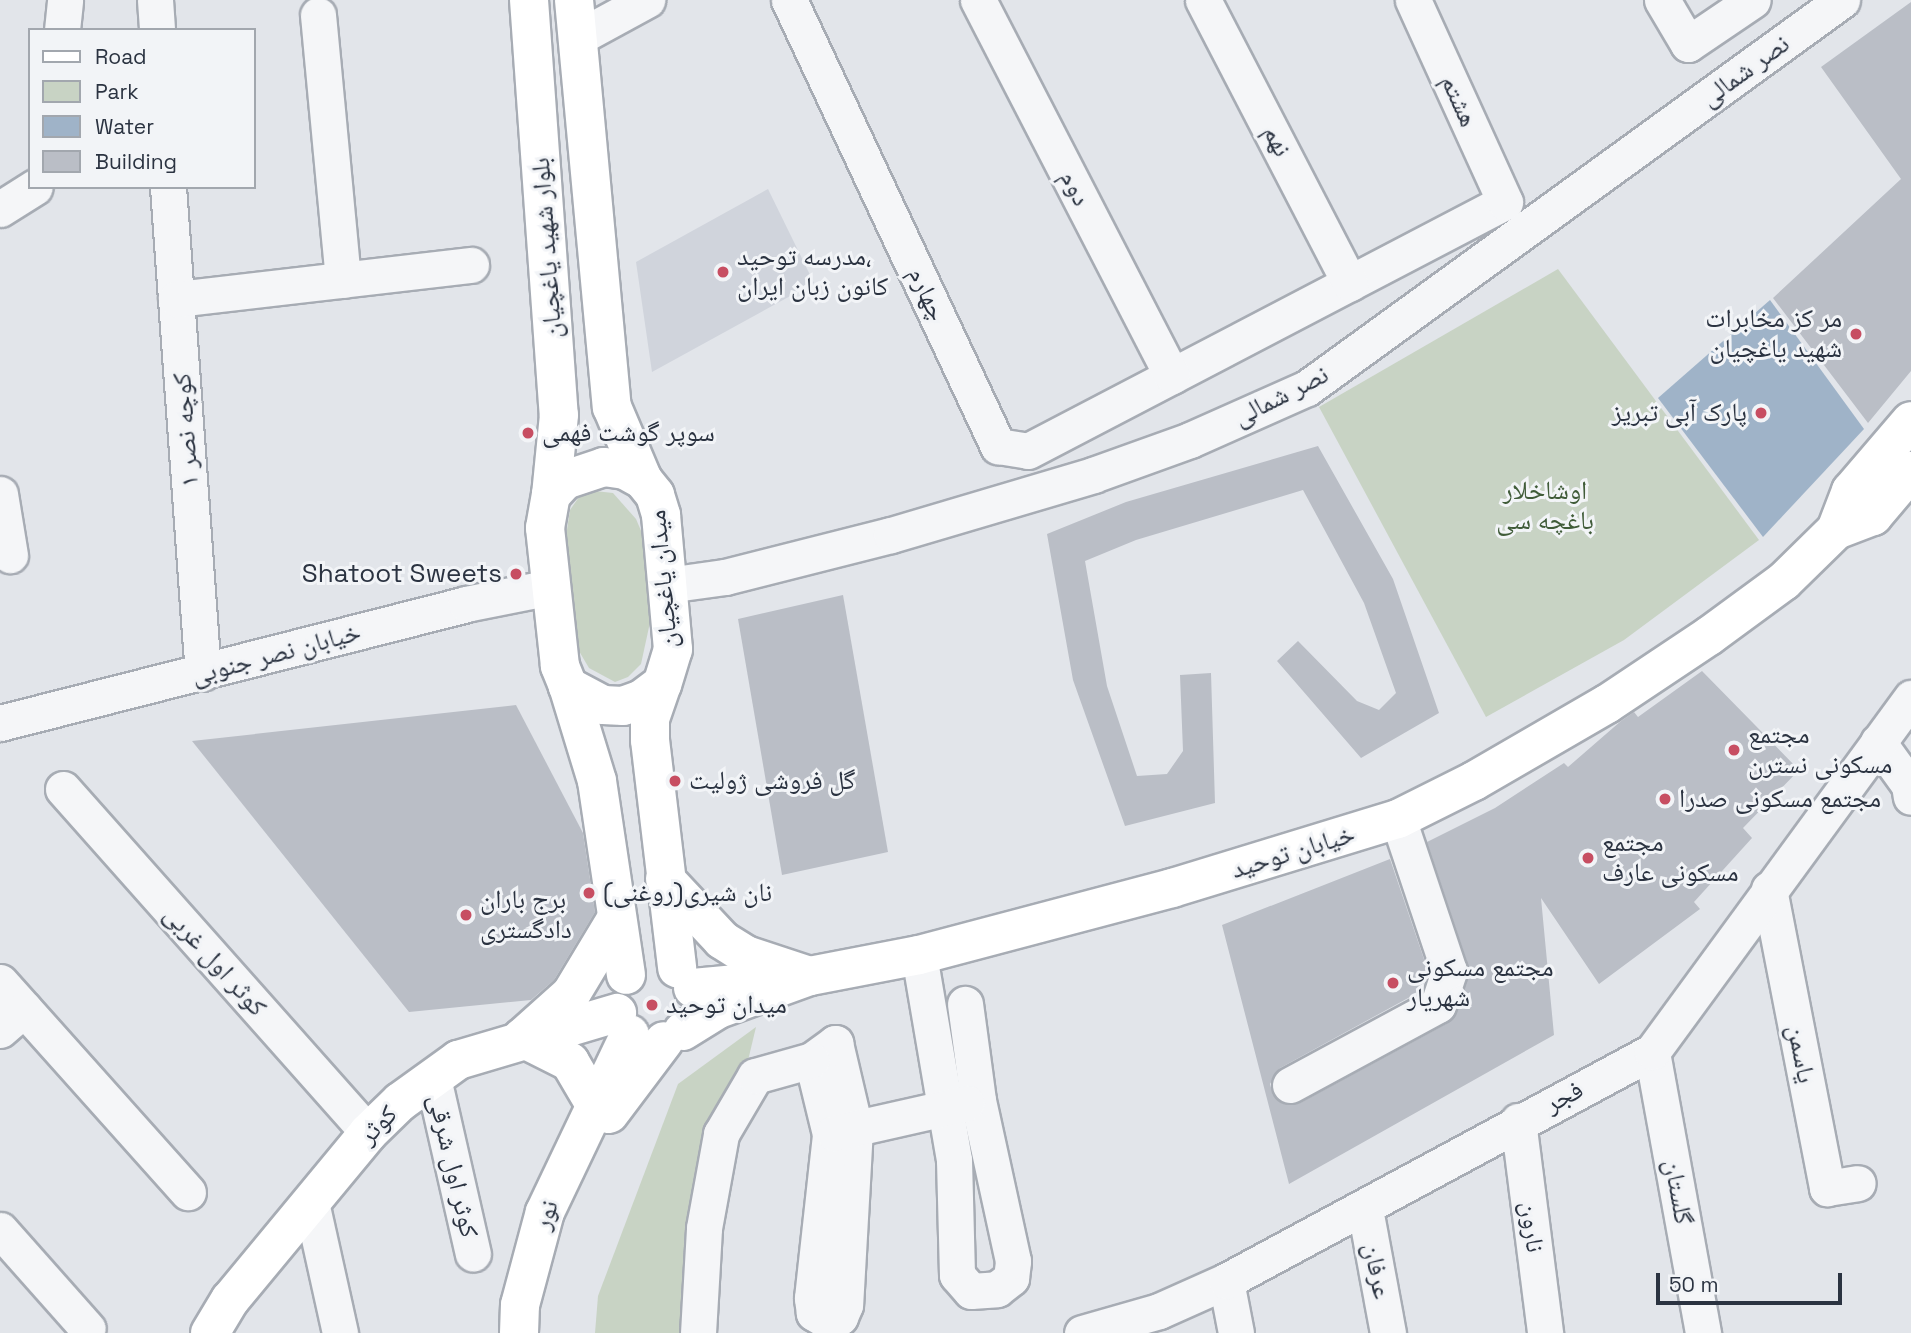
<!DOCTYPE html>
<meta charset="utf-8">
<style>
body{margin:0}
#map{position:relative;width:1911px;height:1333px;overflow:hidden;background:#e2e5ea;font-family:"Space Grotesk","Noto Naskh Arabic",sans-serif}
div>[style]{position:absolute}
.built>*{inset:0;background:#d0d4dc}
.green>*{inset:0;background:#c8d3c4}
.water>*{inset:0;background:#9fb3c8}
.building>*{inset:0;background:#babec6}
.roads{filter:drop-shadow(2px 0 #a7acb4) drop-shadow(-2px 0 #a7acb4) drop-shadow(0 2px #a7acb4) drop-shadow(0 -2px #a7acb4)}
.minor>*{height:35px;margin:-17.5px;padding:0 17.5px;transform-origin:17.5px;border-radius:17.5px;background:#f5f6f8}
.major>*{height:38px;margin:-19px;padding:0 19px;transform-origin:19px;border-radius:19px;background:#fff}
.dots>*{width:19px;height:19px;translate:-50% -50%;box-sizing:border-box;border:4px solid #f2f4f7;border-radius:50%}
span{translate:-50% -50%;white-space:nowrap;text-align:center;line-height:1.15;-webkit-text-stroke:6px #f2f4f7;paint-order:stroke}
.street-label{font-size:26px;color:#2b3341}
.poi-label{font-size:26px;color:#2b3341}
.left{translate:0 -50%;text-align:left}
.right{translate:-100% -50%;text-align:right}
.park-label{font-size:26px;color:#405c39}
.legend{position:absolute;left:28px;top:28px;width:228px;height:161px;box-sizing:border-box;background:#f2f4f7;border:2px solid #a2a7ae;margin:0;padding:9px 12px;list-style:none;font-size:21px;color:#2b3341}
.legend li{display:flex;align-items:center;gap:14px;height:35px}
.legend b{width:35px;border:2px solid #a2a7ae}
.scale{position:absolute;left:1656px;top:1273px;width:186px;height:32px;box-sizing:border-box;border:4px solid #2b3341;border-top:0;padding-left:9px;font-size:21px;line-height:24px;white-space:nowrap;color:#2b3341;-webkit-text-stroke:5px #f2f4f7;paint-order:stroke}
</style>
<div id="map">
<div class="built">
<i style="clip-path:polygon(768px 189px,814px 283px,652px 372px,636px 262px)"></i>
</div>
<div class="green">
<i style="clip-path:polygon(1558px 269px,1759px 540px,1624px 640px,1486px 717px,1319px 407px)"></i>
<i style="clip-path:polygon(595px 491px,613px 493px,636px 519px,645px 540px,654px 604px,641px 664px,628px 677px,615px 682px,589px 668px,576px 646px,563px 556px,570px 510px,579px 497px)"></i>
<i style="clip-path:polygon(756px 1027px,683px 1333px,595px 1333px,598px 1296px,678px 1084px)"></i>
</div>
<div class="water">
<i style="clip-path:polygon(1770px 300px,1864px 429px,1763px 537px,1658px 398px)"></i>
</div>
<div class="building">
<i style="clip-path:polygon(1911px 2px,1911px 371px,1868px 423px,1773px 298px,1901px 179px,1821px 67px)"></i>
<i style="clip-path:polygon(1318px 446px,1393px 579px,1439px 713px,1361px 758px,1277px 661px,1298px 641px,1357px 701px,1379px 710px,1396px 693px,1364px 603px,1303px 490px,1136px 540px,1085px 561px,1107px 686px,1137px 776px,1167px 774px,1183px 751px,1180px 675px,1211px 673px,1215px 803px,1125px 826px,1073px 680px,1047px 534px,1126px 502px)"></i>
<i style="clip-path:polygon(843px 595px,888px 852px,782px 875px,738px 619px)"></i>
<i style="clip-path:polygon(1702px 671px,1799px 770px,1743px 828px,1752px 838px,1694px 902px,1700px 909px,1599px 984px,1541px 898px,1554px 1035px,1289px 1184px,1222px 925px,1390px 859px,1428px 971px,1421px 991px,1280px 1068px,1270px 1084px,1273px 1095px,1289px 1105px,1300px 1103px,1448px 1023px,1457px 1011px,1468px 965px,1427px 842px,1495px 808px,1564px 763px,1568px 767px,1621px 721px,1634px 712px,1638px 717px)"></i>
<i style="clip-path:polygon(516px 705px,583px 833px,595px 912px,554px 980px,531px 1000px,409px 1012px,192px 741px)"></i>
</div>
<div class="roads">
<div class="minor">
<i style="left:155px;top:0;width:30px;rotate:86deg"></i>
<i style="left:789px;top:0;width:493px;rotate:64.9deg"></i>
<i style="left:998px;top:446px;width:30px;rotate:9deg"></i>
<i style="left:1028px;top:451px;width:538px;rotate:-27.57deg"></i>
<i style="left:1505px;top:202px;width:222px;rotate:-114.5deg"></i>
<i style="left:978px;top:0;width:423px;rotate:62.7deg"></i>
<i style="left:1203px;top:0;width:319px;rotate:62.6deg"></i>
<i style="left:1662px;top:0;width:51px;rotate:59.4deg"></i>
<i style="left:1688px;top:44px;width:78px;rotate:-34.1deg"></i>
<i style="left:318px;top:15px;width:266px;rotate:84.6deg"></i>
<i style="left:62px;top:30px;width:30px;rotate:-84deg"></i>
<i style="left:577px;top:38px;width:80px;rotate:-28.5deg"></i>
<i style="left:168px;top:187px;width:487px;rotate:85.9deg"></i>
<i style="left:0;top:209px;width:41px;rotate:-32.2deg"></i>
<i style="left:176px;top:299px;width:297px;rotate:-6.6deg"></i>
<i style="left:0;top:494px;width:62px;rotate:80.7deg"></i>
<i style="left:667px;top:585px;width:59px;rotate:-7.9deg"></i>
<i style="left:725px;top:577px;width:171px;rotate:-14.2deg"></i>
<i style="left:891px;top:535px;width:211px;rotate:-16.5deg"></i>
<i style="left:1093px;top:475px;width:103px;rotate:-19.8deg"></i>
<i style="left:1190px;top:440px;width:128px;rotate:-24deg"></i>
<i style="left:1307px;top:388px;width:661px;rotate:-35.95deg"></i>
<i style="left:0;top:723px;width:481px;rotate:-14.3deg"></i>
<i style="left:466px;top:604px;width:87px;rotate:-11.3deg"></i>
<i style="left:1878px;top:742px;width:53px;rotate:54.2deg"></i>
<i style="left:1909px;top:785px;width:12px;rotate:81deg"></i>
<i style="left:63px;top:789px;width:460px;rotate:48.4deg"></i>
<i style="left:1769px;top:889px;width:305px;rotate:79deg"></i>
<i style="left:1827px;top:1188px;width:31px;rotate:-9deg"></i>
<i style="left:919px;top:955px;width:208px;rotate:80.3deg"></i>
<i style="left:954px;top:1160px;width:115px;rotate:88.5deg"></i>
<i style="left:957px;top:1275px;width:21px;rotate:49deg"></i>
<i style="left:971px;top:1291px;width:26px;rotate:-4deg"></i>
<i style="left:997px;top:1289px;width:18px;rotate:-38deg"></i>
<i style="left:1011px;top:1278px;width:17px;rotate:-83deg"></i>
<i style="left:1013px;top:1261px;width:165px;rotate:-102.3deg"></i>
<i style="left:978px;top:1100px;width:97px;rotate:-97.7deg"></i>
<i style="left:0;top:982px;width:282px;rotate:48.2deg"></i>
<i style="left:0;top:1030px;width:32px;rotate:-41deg"></i>
<i style="left:835px;top:1043px;width:87px;rotate:76.8deg"></i>
<i style="left:855px;top:1128px;width:177px;rotate:93.2deg"></i>
<i style="left:845px;top:1305px;width:13px;rotate:113deg"></i>
<i style="left:840px;top:1317px;width:16px;rotate:173deg"></i>
<i style="left:824px;top:1319px;width:12px;rotate:-149deg"></i>
<i style="left:814px;top:1313px;width:15px;rotate:-98deg"></i>
<i style="left:812px;top:1298px;width:165px;rotate:-83.7deg"></i>
<i style="left:830px;top:1134px;width:76px;rotate:-103.7deg"></i>
<i style="left:812px;top:1060px;width:29px;rotate:-36deg"></i>
<i style="left:1652px;top:1052px;width:286px;rotate:79.7deg"></i>
<i style="left:433px;top:1078px;width:180px;rotate:77.2deg"></i>
<i style="left:1290px;top:1085px;width:168px;rotate:-28.4deg"></i>
<i style="left:1438px;top:1005px;width:36px;rotate:-72deg"></i>
<i style="left:1449px;top:971px;width:160px;rotate:-108.5deg"></i>
<i style="left:1518px;top:1121px;width:214px;rotate:82.7deg"></i>
<i style="left:834px;top:1133px;width:136px;rotate:-12.7deg"></i>
<i style="left:311px;top:1202px;width:134px;rotate:77.5deg"></i>
<i style="left:1365px;top:1209px;width:126px;rotate:79.5deg"></i>
<i style="left:0;top:1230px;width:132px;rotate:48.4deg"></i>
<i style="left:1226px;top:1281px;width:53px;rotate:79.1deg"></i>
<i style="left:698px;top:1333px;width:105px;rotate:-86.7deg"></i>
<i style="left:704px;top:1228px;width:96px;rotate:-79.7deg"></i>
<i style="left:721px;top:1134px;width:67px;rotate:-59.6deg"></i>
<i style="left:755px;top:1076px;width:59px;rotate:-15.7deg"></i>
<i style="left:1082px;top:1333px;width:80px;rotate:-15.9deg"></i>
<i style="left:1159px;top:1311px;width:73px;rotate:-24.1deg"></i>
<i style="left:1226px;top:1281px;width:484px;rotate:-28.3deg"></i>
<i style="left:1652px;top:1052px;width:439px;rotate:-53.8deg"></i>
</div>
<div class="major">
<i style="left:529px;top:0;width:416px;rotate:85.9deg"></i>
<i style="left:559px;top:415px;width:80px;rotate:95.7deg"></i>
<i style="left:574px;top:0;width:409px;rotate:84.7deg"></i>
<i style="left:612px;top:407px;width:79px;rotate:67deg"></i>
<i style="left:604px;top:467px;width:21px;rotate:8deg"></i>
<i style="left:625px;top:470px;width:21px;rotate:29deg"></i>
<i style="left:643px;top:480px;width:19px;rotate:51deg"></i>
<i style="left:655px;top:495px;width:21px;rotate:73deg"></i>
<i style="left:661px;top:515px;width:135px;rotate:84.9deg"></i>
<i style="left:673px;top:649px;width:37px;rotate:107deg"></i>
<i style="left:662px;top:684px;width:25px;rotate:143deg"></i>
<i style="left:642px;top:699px;width:20px;rotate:160deg"></i>
<i style="left:623px;top:706px;width:20px;rotate:-177deg"></i>
<i style="left:603px;top:705px;width:40px;rotate:-152deg"></i>
<i style="left:568px;top:686px;width:22px;rotate:-112deg"></i>
<i style="left:560px;top:666px;width:139px;rotate:-96.2deg"></i>
<i style="left:545px;top:528px;width:34px;rotate:-80deg"></i>
<i style="left:551px;top:495px;width:21px;rotate:-47deg"></i>
<i style="left:565px;top:480px;width:41px;rotate:-18.4deg"></i>
<i style="left:1836px;top:530px;width:42px;rotate:-69deg"></i>
<i style="left:1851px;top:491px;width:92px;rotate:-49.4deg"></i>
<i style="left:662px;top:684px;width:36px;rotate:109deg"></i>
<i style="left:650px;top:718px;width:22px;rotate:90deg"></i>
<i style="left:650px;top:740px;width:230px;rotate:83.2deg"></i>
<i style="left:568px;top:686px;width:99px;rotate:73deg"></i>
<i style="left:597px;top:781px;width:196px;rotate:81.5deg"></i>
<i style="left:665px;top:879px;width:83px;rotate:46.9deg"></i>
<i style="left:722px;top:940px;width:28px;rotate:32deg"></i>
<i style="left:746px;top:955px;width:67px;rotate:18.2deg"></i>
<i style="left:693px;top:988px;width:63px;rotate:-5.4deg"></i>
<i style="left:683px;top:1031px;width:39px;rotate:-32deg"></i>
<i style="left:716px;top:1010px;width:100px;rotate:-19.9deg"></i>
<i style="left:810px;top:976px;width:111px;rotate:-10.9deg"></i>
<i style="left:919px;top:955px;width:262px;rotate:-14.8deg"></i>
<i style="left:1172px;top:888px;width:236px;rotate:-17deg"></i>
<i style="left:1398px;top:819px;width:85px;rotate:-26.6deg"></i>
<i style="left:1474px;top:781px;width:154px;rotate:-30.1deg"></i>
<i style="left:1607px;top:704px;width:123px;rotate:-33.7deg"></i>
<i style="left:1709px;top:636px;width:93px;rotate:-36.3deg"></i>
<i style="left:1784px;top:581px;width:73px;rotate:-44.4deg"></i>
<i style="left:1836px;top:530px;width:40px;rotate:-21deg"></i>
<i style="left:1873px;top:516px;width:59px;rotate:-49.8deg"></i>
<i style="left:594px;top:1103px;width:48px;rotate:-120.3deg"></i>
<i style="left:570px;top:1062px;width:54px;rotate:-153.4deg"></i>
<i style="left:522px;top:1038px;width:66px;rotate:-41.9deg"></i>
<i style="left:571px;top:994px;width:87px;rotate:-59deg"></i>
<i style="left:609px;top:1114px;width:91px;rotate:-53deg"></i>
<i style="left:210px;top:1333px;width:39px;rotate:-59deg"></i>
<i style="left:230px;top:1300px;width:217px;rotate:-50.4deg"></i>
<i style="left:368px;top:1133px;width:45px;rotate:-44.1deg"></i>
<i style="left:400px;top:1102px;width:72px;rotate:-35.9deg"></i>
<i style="left:458px;top:1060px;width:166px;rotate:-16.5deg"></i>
<i style="left:519px;top:1333px;width:28px;rotate:-88deg"></i>
<i style="left:520px;top:1305px;width:96px;rotate:-75deg"></i>
<i style="left:545px;top:1212px;width:197px;rotate:-64.5deg"></i>
</div>
</div>
<div class="dots">
<i style="left:723px;top:272px;background:#c74e62"></i>
<i style="left:1856px;top:334px;background:#c74e62"></i>
<i style="left:1761px;top:413px;background:#c74e62"></i>
<i style="left:528px;top:433px;background:#c74e62"></i>
<i style="left:516px;top:574px;background:#c74e62"></i>
<i style="left:1734px;top:750px;background:#c74e62"></i>
<i style="left:675px;top:781px;background:#c74e62"></i>
<i style="left:1665px;top:799px;background:#c74e62"></i>
<i style="left:1588px;top:858px;background:#c74e62"></i>
<i style="left:589px;top:893px;background:#c74e62"></i>
<i style="left:466px;top:915px;background:#c74e62"></i>
<i style="left:1393px;top:983px;background:#c74e62"></i>
<i style="left:652px;top:1005px;background:#c74e62"></i>
</div>
<div class="street-label">
<span style="left:1745px;top:71px;rotate:-36deg">نصر شمالی</span>
<span style="left:1459px;top:101px;rotate:66deg">هشتم</span>
<span style="left:1277px;top:141px;rotate:63deg">نهم</span>
<span style="left:1075px;top:188px;rotate:63deg">دوم</span>
<span style="left:547px;top:248px;rotate:-94deg">بلوار شهید یاغچیان</span>
<span style="left:927px;top:294px;rotate:65deg">چهارم</span>
<span style="left:1281px;top:396px;rotate:-27deg">نصر شمالی</span>
<span style="left:186px;top:430px;rotate:-94deg">کوچه نصر ۱</span>
<span style="left:663px;top:579px;rotate:-95deg">میدان یاغچیان</span>
<span style="left:276px;top:654px;rotate:-15deg">خیابان نصر جنوبی</span>
<span style="left:1293px;top:852px;rotate:-17deg">خیابان توحید</span>
<span style="left:215px;top:961px;rotate:48deg">کوثر اول غربی</span>
<span style="left:1801px;top:1054px;rotate:79deg">یاسمن</span>
<span style="left:1564px;top:1097px;rotate:-27deg">فجر</span>
<span style="left:378px;top:1125px;rotate:-45deg">کوثر</span>
<span style="left:453px;top:1166px;rotate:77deg">کوثر اول شرقی</span>
<span style="left:1678px;top:1192px;rotate:80deg">گلستان</span>
<span style="left:546px;top:1215px;rotate:-71deg">نور</span>
<span style="left:1532px;top:1227px;rotate:83deg">نارون</span>
<span style="left:1377px;top:1271px;rotate:79deg">عرفان</span>
</div>
<div class="poi-label">
<span class="left" style="left:737px;top:272px">مدرسه توحید،<br>کانون زبان ایران</span>
<span class="right" style="left:1842px;top:334px">مر کز مخابرات<br>شهید یاغچیان</span>
<span class="right" style="left:1747px;top:413px">پارک آبی تبریز</span>
<span class="left" style="left:542px;top:433px">سوپر گوشت فهمی</span>
<span class="right" style="left:502px;top:574px">Shatoot Sweets</span>
<span class="left" style="left:1748px;top:750px">مجتمع<br>مسکونی نسترن</span>
<span class="left" style="left:689px;top:781px">گل فروشی ژولیت</span>
<span class="left" style="left:1679px;top:799px">مجتمع مسکونی صدرا</span>
<span class="left" style="left:1602px;top:858px">مجتمع<br>مسکونی عارف</span>
<span class="left" style="left:603px;top:893px">نان شیری(روغنی)</span>
<span class="left" style="left:480px;top:915px">برج باران<br>دادگستری</span>
<span class="left" style="left:1407px;top:983px">مجتمع مسکونی<br>شهریار</span>
<span class="left" style="left:666px;top:1005px">میدان توحید</span>
</div>
<div class="park-label">
<span style="left:1545px;top:506px">اوشاخلار<br>باغچه سی</span>
</div>
<ul class="legend">
<li><b style="height:9px;background:#fff"></b>Road</li>
<li><b style="height:19px;background:#c8d3c4"></b>Park</li>
<li><b style="height:19px;background:#9fb3c8"></b>Water</li>
<li><b style="height:19px;background:#babec6"></b>Building</li>
</ul>
<div class="scale">50 m</div>
</div>
